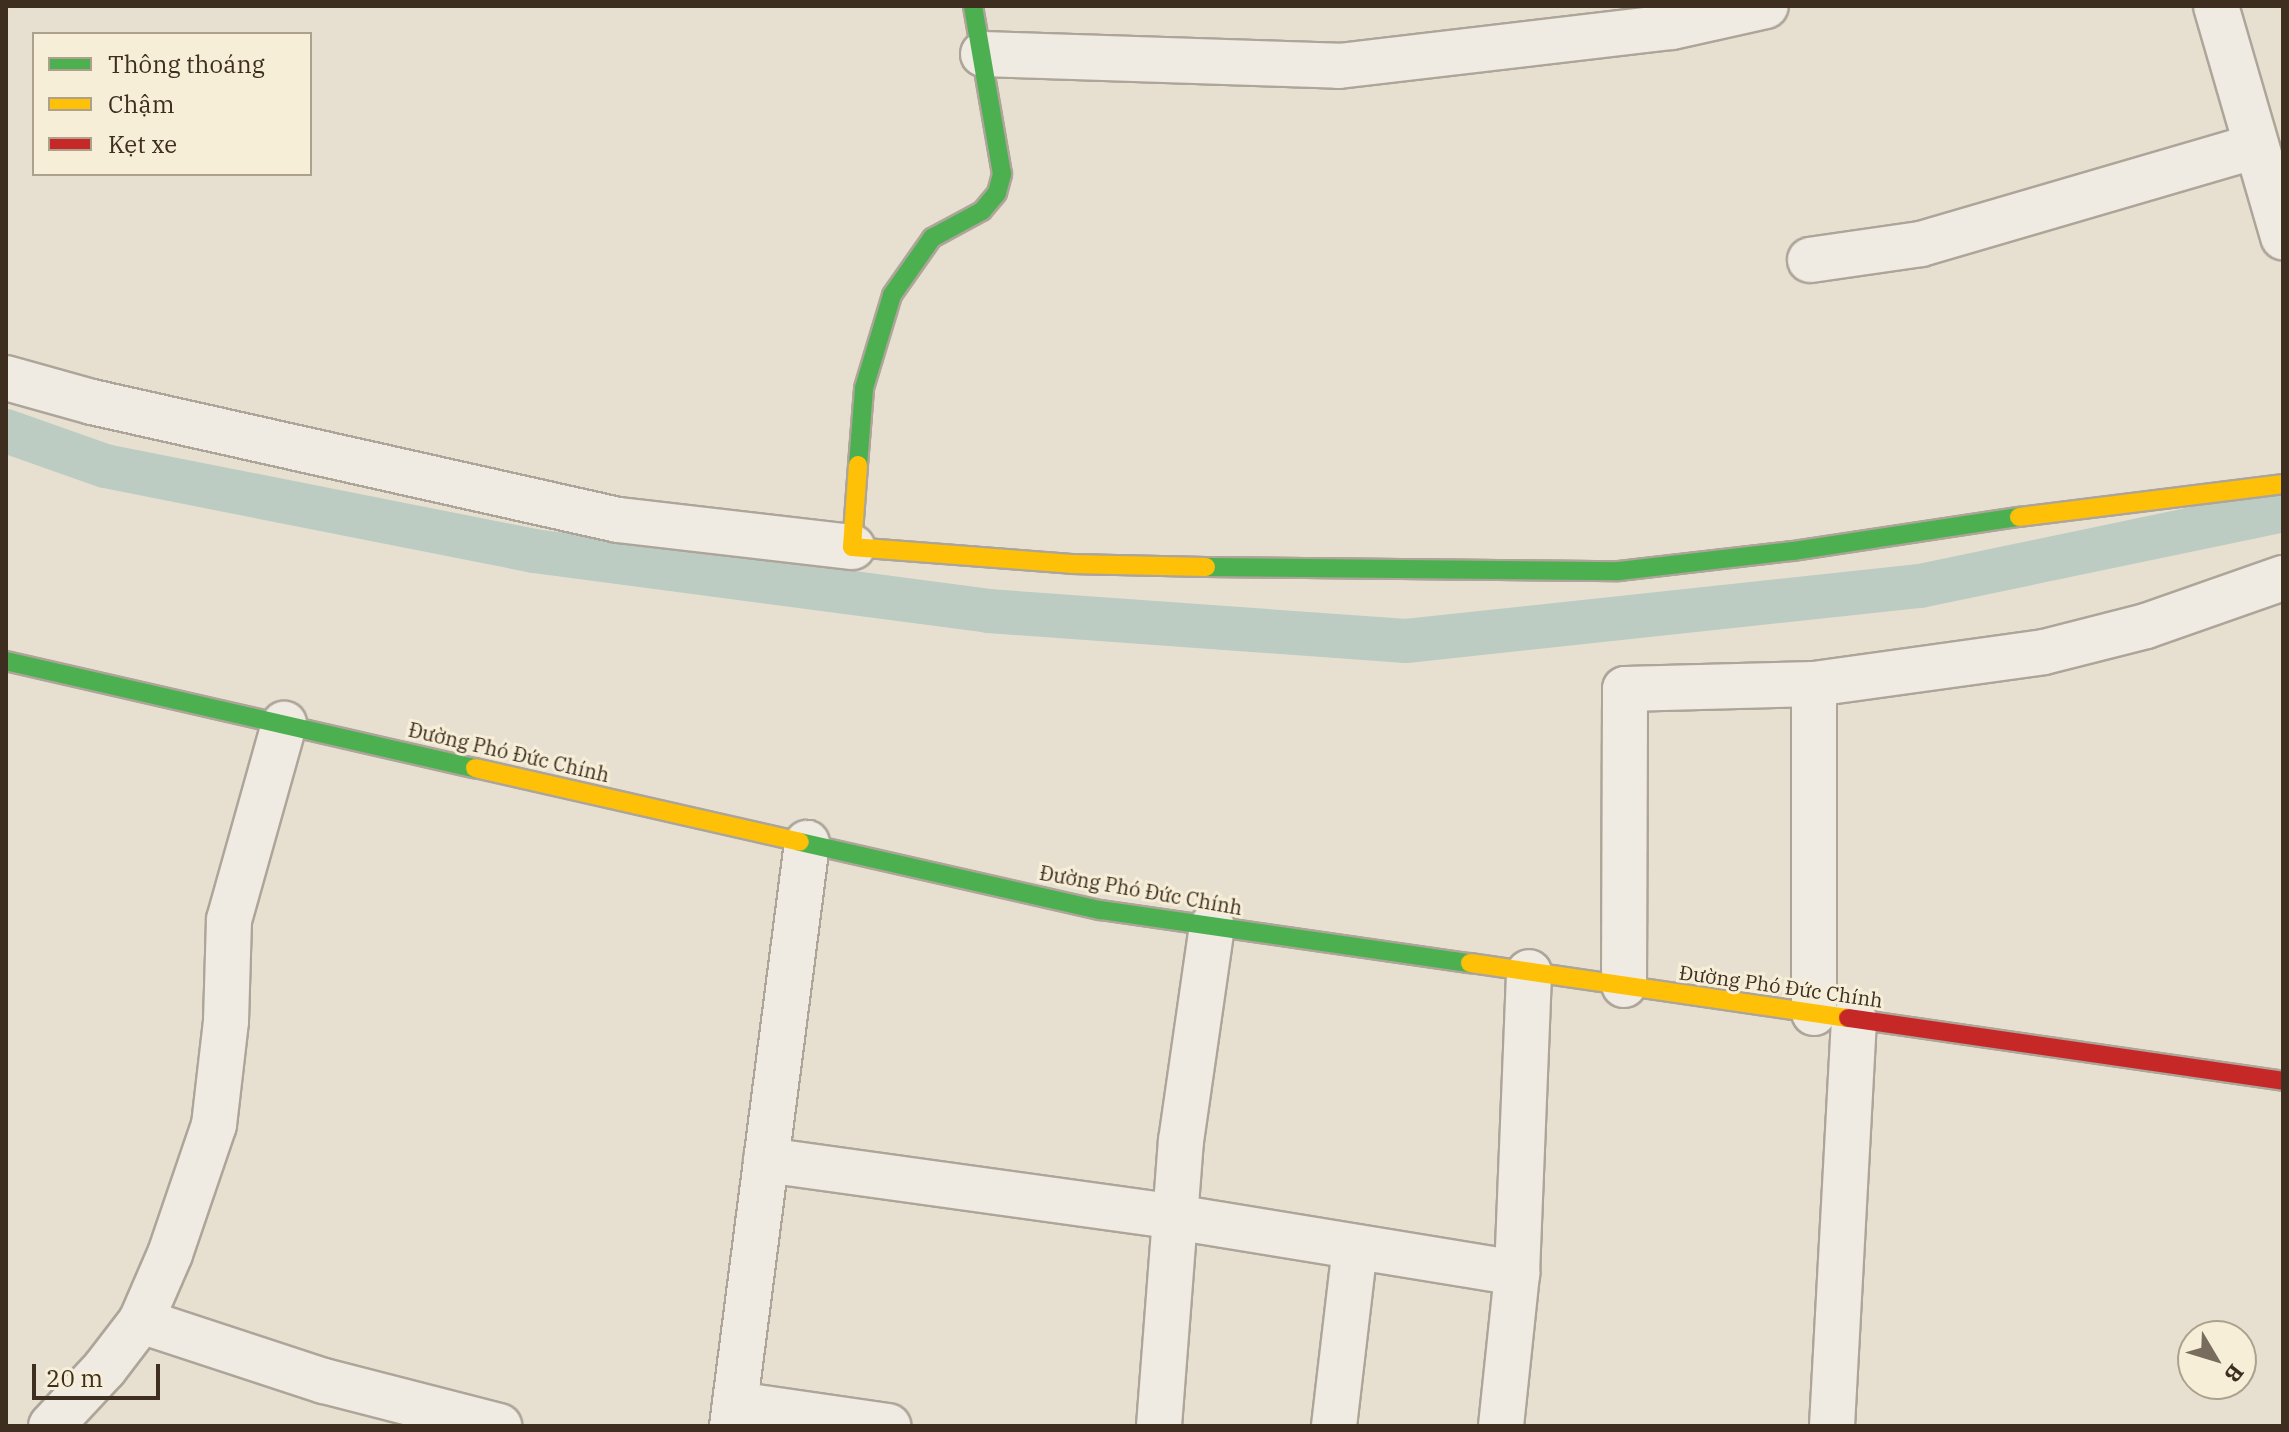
<!DOCTYPE html>
<meta charset="utf-8">
<style>
body{margin:0}
#map{position:relative;width:2289px;height:1432px;overflow:hidden;background:#e7e0d1;font-family:"IBM Plex Serif",serif}
div>[style]{position:absolute}
.canal>*{height:44px;margin:-22px;padding:0 22px;transform-origin:22px;border-radius:22px;background:#bcccc2}
.roads{filter:drop-shadow(2px 0 #ada599) drop-shadow(-2px 0 #ada599) drop-shadow(0 2px #ada599) drop-shadow(0 -2px #ada599)}
.street>*{height:44px;margin:-22px;padding:0 22px;transform-origin:22px;border-radius:22px;background:#efebe3}
.fast>*{height:18px;margin:-9px;padding:0 9px;transform-origin:9px;border-radius:9px;background:#4caf50}
.slow>*{height:18px;margin:-9px;padding:0 9px;transform-origin:9px;border-radius:9px;background:#ffc107}
.jam>*{height:18px;margin:-9px;padding:0 9px;transform-origin:9px;border-radius:9px;background:#c62828}
span{translate:-50% -50%;white-space:nowrap;text-align:center;line-height:1.15;-webkit-text-stroke:6px #f7eed8;paint-order:stroke}
.street-label{font-size:20px;color:#3d2e20}
.frame{position:absolute;inset:0;border:8px solid #3d2e20;pointer-events:none}
.legend{position:absolute;left:32px;top:32px;width:280px;height:144px;box-sizing:border-box;background:#f7eed8;border:2px solid #ada18e;margin:0;padding:10px 14px;list-style:none;font-size:24px;color:#3d2e20}
.legend li{display:flex;align-items:center;gap:16px;height:40px}
.legend b{width:40px;border:2px solid #ada18e}
.north{position:absolute;left:2177px;top:1320px;width:80px;height:80px;box-sizing:border-box;background:#f7eed8;border:2px solid #ada18e;border-radius:50%;rotate:128deg;font-size:22px;font-weight:700;line-height:32px;text-align:center;color:#3d2e20}
.north::after{content:'';display:block;margin:auto;width:28px;height:36px;background:#786c5e;clip-path:polygon(50% 0,100% 100%,50% 72%,0 100%)}
.scale{position:absolute;left:32px;top:1364px;width:128px;height:36px;box-sizing:border-box;border:4px solid #3d2e20;border-top:0;padding-left:10px;font-size:24px;line-height:28px;white-space:nowrap;color:#3d2e20;-webkit-text-stroke:6px #f7eed8;paint-order:stroke}
</style>
<div id="map">
<div class="canal">
<i style="left:6px;top:431px;width:105px;rotate:19.5deg"></i>
<i style="left:105px;top:466px;width:437px;rotate:11.2deg"></i>
<i style="left:534px;top:551px;width:458px;rotate:7.5deg"></i>
<i style="left:988px;top:611px;width:419px;rotate:4.1deg"></i>
<i style="left:1406px;top:641px;width:517px;rotate:-6.11deg"></i>
<i style="left:1920px;top:586px;width:371px;rotate:-11.8deg"></i>
</div>
<div class="roads">
<div class="street">
<i style="left:2216px;top:6px;width:241px;rotate:73.8deg"></i>
<i style="left:983px;top:54px;width:356px;rotate:1.9deg"></i>
<i style="left:1339px;top:66px;width:335px;rotate:-6.7deg"></i>
<i style="left:1672px;top:27px;width:96px;rotate:-12.6deg"></i>
<i style="left:1810px;top:260px;width:112px;rotate:-8.2deg"></i>
<i style="left:1921px;top:244px;width:349px;rotate:-16.3deg"></i>
<i style="left:6px;top:378px;width:89px;rotate:15.6deg"></i>
<i style="left:92px;top:402px;width:539px;rotate:12.64deg"></i>
<i style="left:618px;top:520px;width:236px;rotate:6.6deg"></i>
<i style="left:1814px;top:684px;width:329px;rotate:90deg"></i>
<i style="left:1624px;top:985px;width:296px;rotate:-89.8deg"></i>
<i style="left:1625px;top:689px;width:189px;rotate:-1.5deg"></i>
<i style="left:1814px;top:684px;width:232px;rotate:-7.9deg"></i>
<i style="left:2044px;top:652px;width:105px;rotate:-14.3deg"></i>
<i style="left:2146px;top:626px;width:145px;rotate:-19.3deg"></i>
<i style="left:766px;top:1160px;width:413px;rotate:7.9deg"></i>
<i style="left:1175px;top:1217px;width:347px;rotate:9.3deg"></i>
<i style="left:141px;top:1321px;width:193px;rotate:18.2deg"></i>
<i style="left:324px;top:1381px;width:181px;rotate:14.4deg"></i>
<i style="left:735px;top:1404px;width:155px;rotate:8.2deg"></i>
<i style="left:51px;top:1426px;width:79px;rotate:-47deg"></i>
<i style="left:105px;top:1368px;width:59px;rotate:-52.5deg"></i>
<i style="left:141px;top:1321px;width:73px;rotate:-66.6deg"></i>
<i style="left:170px;top:1254px;width:136px;rotate:-71.2deg"></i>
<i style="left:214px;top:1125px;width:105px;rotate:-83.4deg"></i>
<i style="left:226px;top:1021px;width:101px;rotate:-88.3deg"></i>
<i style="left:229px;top:920px;width:204px;rotate:-74.3deg"></i>
<i style="left:732px;top:1426px;width:588px;rotate:-82.67deg"></i>
<i style="left:1159px;top:1426px;width:286px;rotate:-85.6deg"></i>
<i style="left:1181px;top:1141px;width:217px;rotate:-81.8deg"></i>
<i style="left:1334px;top:1426px;width:180px;rotate:-83.3deg"></i>
<i style="left:1501px;top:1426px;width:154px;rotate:-84deg"></i>
<i style="left:1517px;top:1273px;width:301px;rotate:-87.7deg"></i>
<i style="left:1832px;top:1426px;width:408px;rotate:-86.9deg"></i>
</div>
<div class="fast">
<i style="left:858px;top:465px;width:77px;rotate:-85.5deg"></i>
<i style="left:864px;top:388px;width:97px;rotate:-73.2deg"></i>
<i style="left:892px;top:295px;width:70px;rotate:-54.9deg"></i>
<i style="left:932px;top:238px;width:57px;rotate:-28.4deg"></i>
<i style="left:982px;top:211px;width:23px;rotate:-50deg"></i>
<i style="left:997px;top:193px;width:20px;rotate:-75deg"></i>
<i style="left:1002px;top:174px;width:170px;rotate:-99.8deg"></i>
<i style="left:1206px;top:567px;width:413px;rotate:0.6deg"></i>
<i style="left:1619px;top:571px;width:175px;rotate:-6.6deg"></i>
<i style="left:1793px;top:551px;width:229px;rotate:-8.6deg"></i>
<i style="left:6px;top:661px;width:481px;rotate:12.9deg"></i>
<i style="left:800px;top:842px;width:308px;rotate:12.8deg"></i>
<i style="left:1100px;top:910px;width:374px;rotate:8.2deg"></i>
</div>
<div class="slow">
<i style="left:858px;top:465px;width:82px;rotate:94.2deg"></i>
<i style="left:852px;top:547px;width:220px;rotate:4.4deg"></i>
<i style="left:1071px;top:564px;width:135px;rotate:1.3deg"></i>
<i style="left:2019px;top:517px;width:266px;rotate:-7.1deg"></i>
<i style="left:475px;top:768px;width:333px;rotate:12.8deg"></i>
<i style="left:1470px;top:963px;width:382px;rotate:8.3deg"></i>
</div>
<div class="jam">
<i style="left:1848px;top:1018px;width:440px;rotate:8.2deg"></i>
</div>
</div>
<div class="street-label">
<span style="left:509px;top:752px;rotate:13deg">Đường Phó Đức Chính</span>
<span style="left:1141px;top:890px;rotate:10deg">Đường Phó Đức Chính</span>
<span style="left:1781px;top:986px;rotate:8deg">Đường Phó Đức Chính</span>
</div>
<div class="frame"></div>
<ul class="legend">
<li><b style="height:10px;background:#4caf50"></b>Thông thoáng</li>
<li><b style="height:10px;background:#ffc107"></b>Chậm</li>
<li><b style="height:10px;background:#c62828"></b>Kẹt xe</li>
</ul>
<div class="north">B</div>
<div class="scale">20 m</div>
</div>
